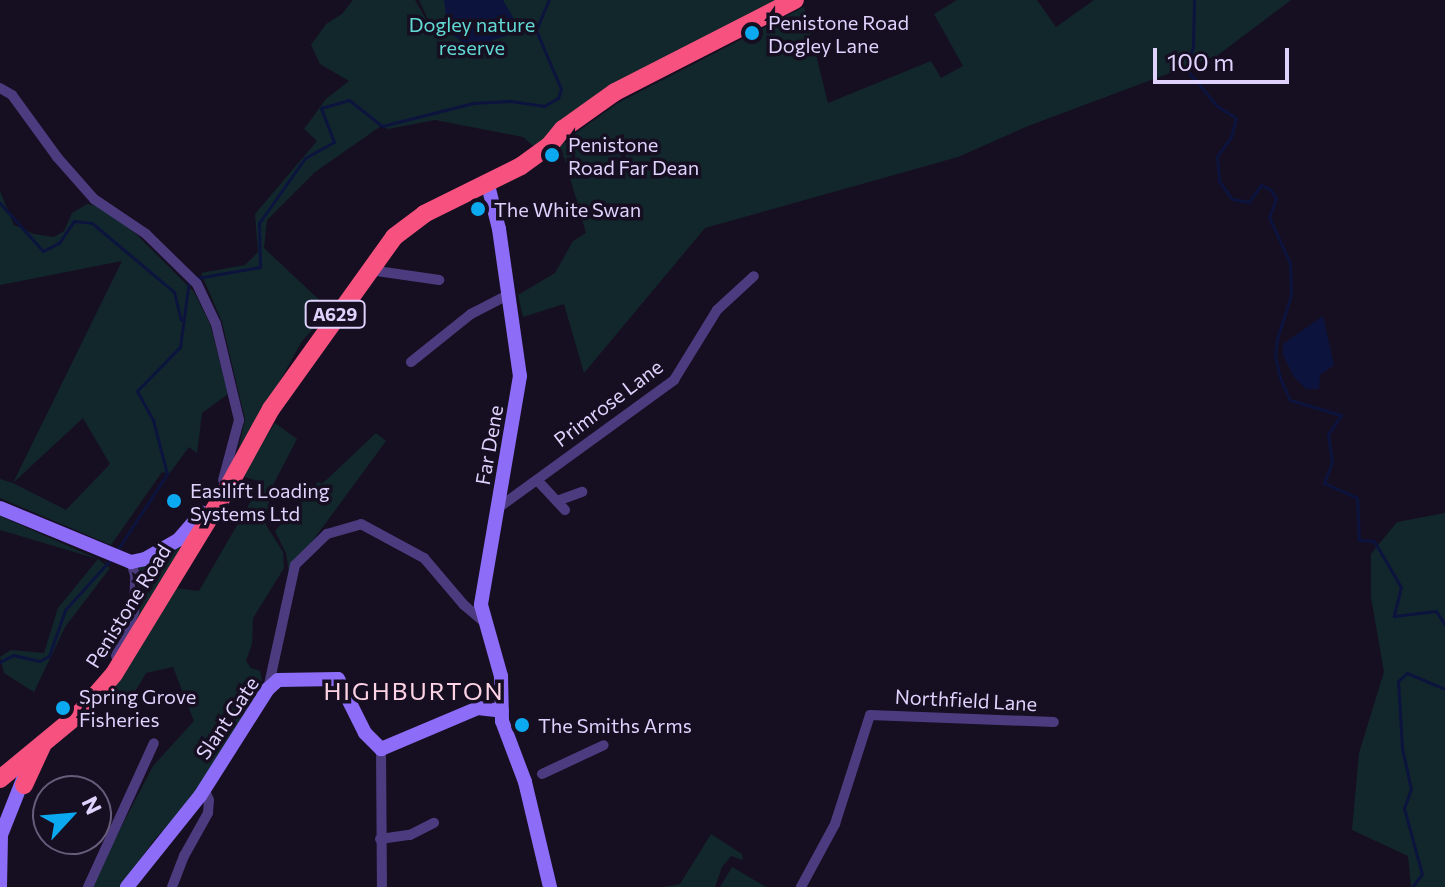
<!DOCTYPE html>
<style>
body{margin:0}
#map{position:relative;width:1445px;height:887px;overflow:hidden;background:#160f22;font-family:Commissioner,sans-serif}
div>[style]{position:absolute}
.green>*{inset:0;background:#12272c}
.water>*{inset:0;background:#0c143e}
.stream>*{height:3px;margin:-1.5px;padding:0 1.5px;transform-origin:1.5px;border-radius:1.5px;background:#0c143e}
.street>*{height:10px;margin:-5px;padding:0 5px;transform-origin:5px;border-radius:5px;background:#4c3c7f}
.secondary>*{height:14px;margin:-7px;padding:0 7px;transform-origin:7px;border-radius:7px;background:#8d6df8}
.highway>*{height:18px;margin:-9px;padding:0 9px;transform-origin:9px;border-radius:9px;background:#f7527f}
.dots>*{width:22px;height:22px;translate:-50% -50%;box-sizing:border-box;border:4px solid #160f22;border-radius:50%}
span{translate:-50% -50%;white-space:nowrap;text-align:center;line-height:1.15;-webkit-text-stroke:7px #160f22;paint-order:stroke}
.shield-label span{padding:2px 6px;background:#160f22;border:2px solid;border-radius:6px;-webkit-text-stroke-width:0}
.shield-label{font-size:18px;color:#dfd2fd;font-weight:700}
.poi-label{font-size:20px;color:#dfd2fd}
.left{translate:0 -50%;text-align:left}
.park-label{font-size:20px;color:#61dad4}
.street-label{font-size:20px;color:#dfd2fd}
.quarter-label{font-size:24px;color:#fdd4e5;letter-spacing:2px}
.north{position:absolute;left:32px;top:775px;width:80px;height:80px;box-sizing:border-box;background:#160f22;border:2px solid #665d7a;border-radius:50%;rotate:64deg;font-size:22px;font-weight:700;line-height:32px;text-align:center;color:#dfd2fd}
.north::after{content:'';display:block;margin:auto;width:28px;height:36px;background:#0baaf0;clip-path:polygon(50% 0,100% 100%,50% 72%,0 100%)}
.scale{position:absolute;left:1153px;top:48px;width:136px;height:36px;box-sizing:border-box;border:4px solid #dfd2fd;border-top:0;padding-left:10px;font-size:24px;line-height:28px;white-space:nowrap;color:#dfd2fd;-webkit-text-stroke:6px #160f22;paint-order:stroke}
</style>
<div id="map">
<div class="green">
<i style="clip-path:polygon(353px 0,415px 0,435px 35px,419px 0,785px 0,537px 149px,523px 137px,435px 120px,388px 129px,381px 126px,315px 172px,267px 220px,264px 248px,330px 310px,302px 341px,236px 460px,245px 419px,222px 322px,201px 273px,245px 265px,258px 252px,255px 214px,317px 141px,304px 129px,326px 99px,349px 81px,320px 64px,311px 45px,326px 24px,342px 14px)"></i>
<i style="clip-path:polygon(957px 0,1037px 0,1056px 27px,1094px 0,1291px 0,1218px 55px,1028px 126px,958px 157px,705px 228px,584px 373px,564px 304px,523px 317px,518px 295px,555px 273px,573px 241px,586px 233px,564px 157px,548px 153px,618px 103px,804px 7px,828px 103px,931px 61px,941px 78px,963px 66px,934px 14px)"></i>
<i style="clip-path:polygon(evenodd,0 191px,14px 225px,34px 234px,54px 237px,64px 231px,72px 213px,87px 204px,100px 206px,134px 232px,194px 292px,210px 324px,228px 394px,202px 413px,197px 453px,189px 447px,169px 474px,162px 472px,111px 545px,0 498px,0 479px,13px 483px,122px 261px,0 285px,0 191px,83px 418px,110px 464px,66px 510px,13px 483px,83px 418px)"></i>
<i style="clip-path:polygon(275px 423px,297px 439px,274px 483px,266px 515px,266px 525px,283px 552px,284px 568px,253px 618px,252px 644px,246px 661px,251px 668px,260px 671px,263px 686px,195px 796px,154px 840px,121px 887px,90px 887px,153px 766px,194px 721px,173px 667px,146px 673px,127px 705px,117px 704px,113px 685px,174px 588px,199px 591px,262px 482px,241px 476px)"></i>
<i style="clip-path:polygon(376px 433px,386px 441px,289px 573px,286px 553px,275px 531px,318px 482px,322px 484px)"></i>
<i style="clip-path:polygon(1445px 513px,1445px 887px,1411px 887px,1408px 856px,1352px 830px,1359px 753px,1384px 672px,1371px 597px,1371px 554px,1397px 522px)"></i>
<i style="clip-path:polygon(0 516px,98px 559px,110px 568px,65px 627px,34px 692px,4px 673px,0 657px,11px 650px,44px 653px,58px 608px,98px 559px,0 530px)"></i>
<i style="clip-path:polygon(191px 536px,128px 641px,139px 609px,139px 567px)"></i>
<i style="clip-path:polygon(711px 834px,742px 854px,743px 860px,731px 856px,722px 867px,715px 887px,664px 887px,680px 884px)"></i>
<i style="clip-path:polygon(732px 867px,766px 887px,720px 887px)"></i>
</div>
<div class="water">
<i style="clip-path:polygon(444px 0,503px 0,521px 31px,493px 40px,476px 53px,448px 31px)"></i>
<i style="clip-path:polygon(1323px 316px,1334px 365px,1320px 375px,1319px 389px,1306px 389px,1294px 377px,1283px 355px,1283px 344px)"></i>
</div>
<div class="stream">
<i style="left:1194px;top:0;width:47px;rotate:91.2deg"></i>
<i style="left:1193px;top:47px;width:23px;rotate:108deg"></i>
<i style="left:1186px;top:69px;width:48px;rotate:50deg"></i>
<i style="left:1217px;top:106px;width:22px;rotate:32deg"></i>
<i style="left:1236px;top:118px;width:20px;rotate:105deg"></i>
<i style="left:1231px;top:137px;width:24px;rotate:126deg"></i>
<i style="left:1217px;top:156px;width:25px;rotate:85deg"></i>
<i style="left:1219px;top:181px;width:22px;rotate:54deg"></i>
<i style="left:1232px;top:199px;width:17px;rotate:10deg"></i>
<i style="left:1249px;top:202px;width:21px;rotate:-55deg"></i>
<i style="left:1261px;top:185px;width:11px;rotate:27deg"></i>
<i style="left:1271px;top:190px;width:10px;rotate:61deg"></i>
<i style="left:1276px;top:199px;width:19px;rotate:111deg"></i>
<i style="left:1269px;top:217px;width:51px;rotate:65.5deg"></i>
<i style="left:1290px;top:263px;width:32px;rotate:88deg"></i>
<i style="left:1291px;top:295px;width:46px;rotate:107.7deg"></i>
<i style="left:1277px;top:339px;width:17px;rotate:97deg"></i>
<i style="left:1275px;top:356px;width:23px;rotate:77deg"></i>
<i style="left:1280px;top:378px;width:24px;rotate:66deg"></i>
<i style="left:1290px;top:400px;width:53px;rotate:16.4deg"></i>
<i style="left:1341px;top:415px;width:23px;rotate:124deg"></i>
<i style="left:1328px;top:434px;width:28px;rotate:82deg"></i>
<i style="left:1332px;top:462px;width:22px;rotate:111deg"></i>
<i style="left:1324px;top:483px;width:36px;rotate:24deg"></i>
<i style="left:1357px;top:498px;width:42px;rotate:87.3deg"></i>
<i style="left:1359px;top:540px;width:15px;rotate:4deg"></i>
<i style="left:1374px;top:541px;width:53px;rotate:59.6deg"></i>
<i style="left:1401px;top:587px;width:30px;rotate:104deg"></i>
<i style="left:1394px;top:616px;width:42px;rotate:-6.8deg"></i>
<i style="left:1436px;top:611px;width:17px;rotate:57deg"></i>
<i style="left:0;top:203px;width:64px;rotate:48.1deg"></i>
<i style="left:43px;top:251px;width:18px;rotate:-27deg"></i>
<i style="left:59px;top:243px;width:27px;rotate:-56deg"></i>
<i style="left:74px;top:221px;width:18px;rotate:6deg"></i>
<i style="left:92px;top:223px;width:107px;rotate:40.1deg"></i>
<i style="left:174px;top:292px;width:29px;rotate:76deg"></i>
<i style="left:197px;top:278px;width:64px;rotate:-9.9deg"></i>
<i style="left:260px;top:267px;width:44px;rotate:-91.3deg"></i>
<i style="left:259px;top:223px;width:80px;rotate:-54.7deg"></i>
<i style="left:305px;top:158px;width:33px;rotate:-29deg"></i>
<i style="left:334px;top:142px;width:36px;rotate:-111deg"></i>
<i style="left:321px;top:108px;width:29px;rotate:-16deg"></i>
<i style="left:349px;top:100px;width:42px;rotate:38.2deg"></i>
<i style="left:382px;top:126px;width:94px;rotate:-14.2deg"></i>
<i style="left:473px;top:103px;width:37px;rotate:-3deg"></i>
<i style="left:510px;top:101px;width:34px;rotate:8deg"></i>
<i style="left:544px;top:106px;width:16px;rotate:-30deg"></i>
<i style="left:558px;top:98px;width:9px;rotate:-72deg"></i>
<i style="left:561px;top:89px;width:64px;rotate:-113deg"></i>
<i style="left:536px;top:30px;width:33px;rotate:-67deg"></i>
<i style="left:116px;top:552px;width:93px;rotate:-56.8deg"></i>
<i style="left:167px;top:474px;width:56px;rotate:-104.5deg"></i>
<i style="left:153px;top:420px;width:33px;rotate:-119deg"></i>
<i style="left:137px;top:391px;width:62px;rotate:-45.7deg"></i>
<i style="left:180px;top:347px;width:68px;rotate:-82.3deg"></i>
<i style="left:0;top:662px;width:15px;rotate:-28deg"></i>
<i style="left:13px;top:655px;width:27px;rotate:13deg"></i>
<i style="left:39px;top:661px;width:11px;rotate:-27deg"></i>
<i style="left:49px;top:656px;width:49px;rotate:-70.8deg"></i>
<i style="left:65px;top:610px;width:70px;rotate:-47.9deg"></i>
<i style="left:1412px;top:887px;width:16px;rotate:-52deg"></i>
<i style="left:1422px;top:874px;width:68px;rotate:-105.3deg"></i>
<i style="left:1404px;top:808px;width:20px;rotate:-70deg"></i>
<i style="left:1411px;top:789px;width:42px;rotate:-102.4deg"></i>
<i style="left:1402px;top:748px;width:67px;rotate:-93.4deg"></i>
<i style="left:1398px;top:681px;width:12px;rotate:-42deg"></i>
<i style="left:1407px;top:673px;width:41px;rotate:22.8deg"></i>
</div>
<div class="street">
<i style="left:0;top:88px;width:14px;rotate:30deg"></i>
<i style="left:12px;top:95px;width:77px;rotate:54deg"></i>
<i style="left:57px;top:157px;width:56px;rotate:48.6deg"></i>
<i style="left:94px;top:199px;width:63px;rotate:33.9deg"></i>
<i style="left:146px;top:234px;width:71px;rotate:44.4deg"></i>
<i style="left:197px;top:284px;width:44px;rotate:64.6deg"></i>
<i style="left:216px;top:324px;width:99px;rotate:76.5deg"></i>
<i style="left:239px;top:420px;width:62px;rotate:104.9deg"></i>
<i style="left:370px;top:270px;width:70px;rotate:8.2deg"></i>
<i style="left:411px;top:362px;width:77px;rotate:-38.7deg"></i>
<i style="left:471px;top:314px;width:42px;rotate:-27.2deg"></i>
<i style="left:537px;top:480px;width:41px;rotate:47deg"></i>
<i style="left:557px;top:501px;width:27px;rotate:-20deg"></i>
<i style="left:498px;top:508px;width:218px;rotate:-36deg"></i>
<i style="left:674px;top:380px;width:82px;rotate:-58.4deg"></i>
<i style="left:717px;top:310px;width:50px;rotate:-42.6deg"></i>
<i style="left:116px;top:656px;width:48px;rotate:-67.8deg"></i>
<i style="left:134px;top:612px;width:37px;rotate:-88deg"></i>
<i style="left:135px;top:575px;width:14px;rotate:-107deg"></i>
<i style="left:268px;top:689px;width:127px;rotate:-77.7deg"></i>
<i style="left:295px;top:565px;width:45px;rotate:-44.1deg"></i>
<i style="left:327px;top:534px;width:35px;rotate:-16deg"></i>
<i style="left:361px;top:524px;width:72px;rotate:28.4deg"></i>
<i style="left:424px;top:558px;width:62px;rotate:49.6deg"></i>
<i style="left:464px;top:605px;width:25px;rotate:40deg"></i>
<i style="left:381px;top:749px;width:138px;rotate:89.6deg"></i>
<i style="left:542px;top:774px;width:68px;rotate:-25.1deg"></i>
<i style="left:380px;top:839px;width:30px;rotate:-8deg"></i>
<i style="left:410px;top:835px;width:27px;rotate:-27deg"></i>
<i style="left:88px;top:887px;width:158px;rotate:-65.4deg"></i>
<i style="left:172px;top:887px;width:33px;rotate:-69deg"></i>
<i style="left:184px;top:856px;width:49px;rotate:-60.8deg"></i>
<i style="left:208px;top:813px;width:13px;rotate:-86deg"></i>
<i style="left:209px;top:800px;width:12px;rotate:-114deg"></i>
<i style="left:801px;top:887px;width:72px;rotate:-61.6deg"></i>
<i style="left:835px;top:824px;width:114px;rotate:-72.2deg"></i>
<i style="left:870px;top:715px;width:184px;rotate:2.2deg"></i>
</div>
<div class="secondary">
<i style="left:488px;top:185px;width:45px;rotate:76deg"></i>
<i style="left:499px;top:229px;width:148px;rotate:81.9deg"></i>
<i style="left:520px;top:376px;width:232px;rotate:99.7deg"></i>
<i style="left:481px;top:605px;width:74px;rotate:74.3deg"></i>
<i style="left:501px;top:676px;width:45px;rotate:88.7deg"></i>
<i style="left:502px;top:721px;width:65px;rotate:69.3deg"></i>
<i style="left:525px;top:782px;width:108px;rotate:76.6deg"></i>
<i style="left:0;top:508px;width:142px;rotate:22.4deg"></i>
<i style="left:131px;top:562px;width:14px;rotate:-12deg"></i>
<i style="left:145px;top:559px;width:39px;rotate:-30deg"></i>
<i style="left:179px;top:539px;width:35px;rotate:-49deg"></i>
<i style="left:0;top:887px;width:52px;rotate:-88.9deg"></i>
<i style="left:1px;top:835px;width:62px;rotate:-68.4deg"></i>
<i style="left:127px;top:887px;width:117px;rotate:-51.3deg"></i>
<i style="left:200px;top:796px;width:127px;rotate:-57.6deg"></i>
<i style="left:268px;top:689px;width:13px;rotate:-42deg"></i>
<i style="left:278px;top:680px;width:60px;rotate:-1deg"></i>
<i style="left:338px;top:679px;width:60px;rotate:63.4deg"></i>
<i style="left:365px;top:733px;width:23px;rotate:45deg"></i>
<i style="left:381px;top:749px;width:105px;rotate:-22.9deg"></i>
<i style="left:478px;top:708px;width:24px;rotate:7deg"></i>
</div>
<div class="highway">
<i style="left:0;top:779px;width:105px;rotate:-39.6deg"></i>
<i style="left:81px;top:712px;width:50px;rotate:-49deg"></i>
<i style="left:114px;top:674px;width:217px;rotate:-58.6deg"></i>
<i style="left:227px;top:489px;width:91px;rotate:-61.2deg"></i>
<i style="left:271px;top:409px;width:211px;rotate:-54.4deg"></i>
<i style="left:394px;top:237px;width:38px;rotate:-37deg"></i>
<i style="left:424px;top:214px;width:108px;rotate:-26.3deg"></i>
<i style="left:521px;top:166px;width:34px;rotate:-36deg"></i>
<i style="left:549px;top:146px;width:22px;rotate:-51deg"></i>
<i style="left:563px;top:129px;width:64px;rotate:-35.4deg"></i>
<i style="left:615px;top:92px;width:202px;rotate:-27.1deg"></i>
<i style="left:24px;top:785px;width:43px;rotate:-65.2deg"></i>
</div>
<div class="dots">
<i style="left:752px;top:33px;background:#0baaf0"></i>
<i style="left:552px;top:155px;background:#0baaf0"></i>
<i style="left:478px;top:209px;background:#0baaf0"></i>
<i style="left:174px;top:501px;background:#0baaf0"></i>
<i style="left:63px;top:708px;background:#0baaf0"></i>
<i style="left:522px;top:725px;background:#0baaf0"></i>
</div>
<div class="shield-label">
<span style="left:335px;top:314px">A629</span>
</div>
<div class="poi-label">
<span class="left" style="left:768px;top:34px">Penistone Road<br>Dogley Lane</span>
<span class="left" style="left:568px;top:156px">Penistone<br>Road Far Dean</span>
<span class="left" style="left:494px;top:209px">The White Swan</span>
<span class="left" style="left:190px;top:502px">Easilift Loading<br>Systems Ltd</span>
<span class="left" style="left:79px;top:708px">Spring Grove<br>Fisheries</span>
<span class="left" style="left:538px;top:725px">The Smiths Arms</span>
</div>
<div class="park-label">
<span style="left:472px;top:36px">Dogley nature<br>reserve</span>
</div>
<div class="street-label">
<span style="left:608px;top:403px;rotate:-37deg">Primrose Lane</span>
<span style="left:489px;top:445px;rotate:-80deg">Far Dene</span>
<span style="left:128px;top:606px;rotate:-58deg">Penistone Road</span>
<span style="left:966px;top:700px;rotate:3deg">Northfield Lane</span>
<span style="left:227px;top:718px;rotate:-56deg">Slant Gate</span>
</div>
<div class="quarter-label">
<span style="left:414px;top:691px">HIGHBURTON</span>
</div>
<div class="north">N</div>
<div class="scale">100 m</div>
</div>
